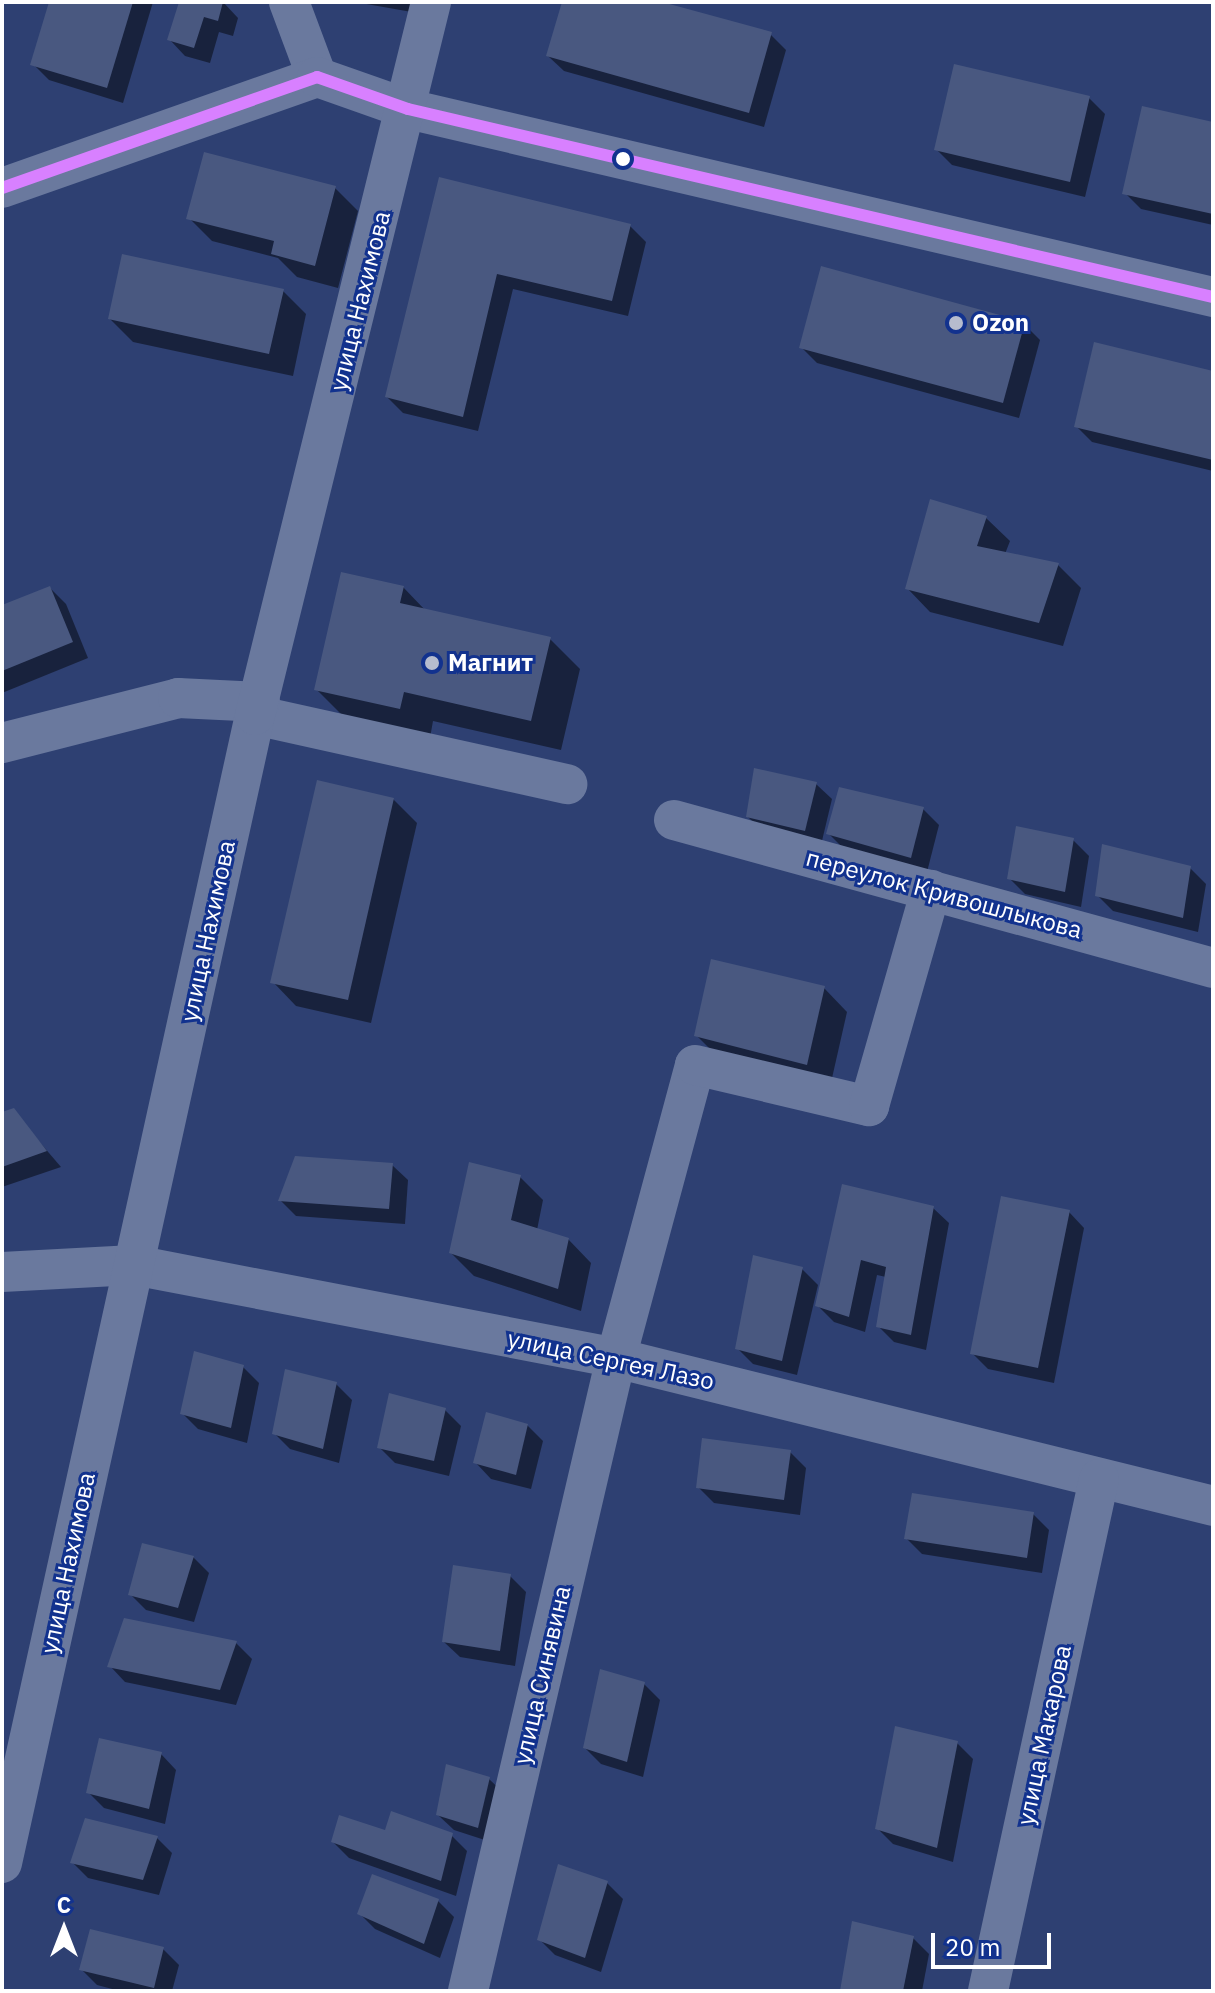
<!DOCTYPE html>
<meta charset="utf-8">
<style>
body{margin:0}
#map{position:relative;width:1215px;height:1993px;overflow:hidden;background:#2e4072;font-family:"IBM Plex Sans",sans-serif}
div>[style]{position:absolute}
.shadow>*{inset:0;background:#0007}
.building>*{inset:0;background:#495880}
.minor>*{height:40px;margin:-20px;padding:0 20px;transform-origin:20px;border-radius:20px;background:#6a799e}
.bus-1>*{height:12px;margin:-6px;padding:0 6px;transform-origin:6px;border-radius:6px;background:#d880ff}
.dots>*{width:22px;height:22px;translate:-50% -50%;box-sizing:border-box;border:4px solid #12328e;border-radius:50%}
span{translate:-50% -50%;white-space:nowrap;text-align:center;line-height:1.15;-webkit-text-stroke:6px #12328e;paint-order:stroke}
.street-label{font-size:24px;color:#fff}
.poi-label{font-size:24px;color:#fff;font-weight:700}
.left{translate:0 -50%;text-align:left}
.frame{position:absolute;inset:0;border:4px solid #fff;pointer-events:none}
.north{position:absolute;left:24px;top:1889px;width:80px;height:80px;-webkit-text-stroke:6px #12328e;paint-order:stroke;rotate:0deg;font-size:22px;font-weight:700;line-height:32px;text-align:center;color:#fff}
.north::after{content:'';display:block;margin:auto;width:28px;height:36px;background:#fff;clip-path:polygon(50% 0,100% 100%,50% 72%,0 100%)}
.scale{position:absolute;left:931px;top:1933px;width:120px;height:36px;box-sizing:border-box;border:4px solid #fff;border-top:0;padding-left:10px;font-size:24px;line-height:28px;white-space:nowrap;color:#fff;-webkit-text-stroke:6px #12328e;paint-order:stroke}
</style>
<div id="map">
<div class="shadow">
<i style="clip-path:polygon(51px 2px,153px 2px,123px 103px,49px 80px,33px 64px)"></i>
<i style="clip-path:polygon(181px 2px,223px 2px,238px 18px,233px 36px,219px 32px,210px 63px,185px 56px,170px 40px)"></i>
<i style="clip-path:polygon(355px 2px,442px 2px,423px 14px)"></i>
<i style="clip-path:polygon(564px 2px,655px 2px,770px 34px,786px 50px,764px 127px,564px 71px,548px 56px)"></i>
<i style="clip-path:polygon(1089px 98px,1105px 114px,1085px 197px,952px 165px,936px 149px)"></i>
<i style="clip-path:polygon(1213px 124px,1213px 225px,1141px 209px,1125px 193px)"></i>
<i style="clip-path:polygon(440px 180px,630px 226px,646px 242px,628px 316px,513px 289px,478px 431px,403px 413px,387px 397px)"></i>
<i style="clip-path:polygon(335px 188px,358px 211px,338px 288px,297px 277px,278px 258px,212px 241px,189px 218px)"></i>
<i style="clip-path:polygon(283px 291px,306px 314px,293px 376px,133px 342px,110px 319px)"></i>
<i style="clip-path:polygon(1024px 324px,1040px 340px,1019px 418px,817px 363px,801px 347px)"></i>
<i style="clip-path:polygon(1213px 373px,1213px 471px,1092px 442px,1076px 426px)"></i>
<i style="clip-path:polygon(986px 518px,1010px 541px,1005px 554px,1058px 565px,1081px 588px,1063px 646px,930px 612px,907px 588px)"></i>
<i style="clip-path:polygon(403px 587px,426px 611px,550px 639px,580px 669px,561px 750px,433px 721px,430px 738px,346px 719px,316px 689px)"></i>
<i style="clip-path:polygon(50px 588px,66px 604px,88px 658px,2px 693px,2px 607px)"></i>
<i style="clip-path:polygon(816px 784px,832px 799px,821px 845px,764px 833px,748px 817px)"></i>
<i style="clip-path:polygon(393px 799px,417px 823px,371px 1023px,296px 1006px,273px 982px)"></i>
<i style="clip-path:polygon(923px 809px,939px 825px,927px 872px,844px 849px,828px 833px)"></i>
<i style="clip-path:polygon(1073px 840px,1089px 856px,1081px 907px,1025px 894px,1009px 878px)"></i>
<i style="clip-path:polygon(1190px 868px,1206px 884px,1198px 932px,1113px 911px,1097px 895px)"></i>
<i style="clip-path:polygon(824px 988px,847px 1012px,830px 1087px,720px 1059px,696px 1035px)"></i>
<i style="clip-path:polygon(13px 1111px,61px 1167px,2px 1187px,2px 1114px)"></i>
<i style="clip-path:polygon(392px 1165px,408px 1180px,405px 1224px,296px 1216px,281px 1201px)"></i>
<i style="clip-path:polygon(520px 1177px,543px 1200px,537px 1230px,568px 1239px,591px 1263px,581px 1311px,474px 1276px,451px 1253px)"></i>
<i style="clip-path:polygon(843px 1187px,933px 1208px,949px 1223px,926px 1350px,894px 1342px,878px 1326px,886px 1277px,877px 1275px,865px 1332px,834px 1322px,818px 1306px)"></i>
<i style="clip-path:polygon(1069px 1212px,1084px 1228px,1054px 1383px,988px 1369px,972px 1353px)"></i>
<i style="clip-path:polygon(802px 1269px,818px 1285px,797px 1375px,753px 1364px,737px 1348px)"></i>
<i style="clip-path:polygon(243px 1367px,259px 1383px,247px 1443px,198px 1429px,182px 1413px)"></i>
<i style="clip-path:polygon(336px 1384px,352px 1400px,339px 1463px,290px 1449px,274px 1433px)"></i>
<i style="clip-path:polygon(445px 1410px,461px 1426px,449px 1476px,395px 1463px,379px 1447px)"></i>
<i style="clip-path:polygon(527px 1425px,543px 1441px,531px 1489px,491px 1479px,476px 1463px)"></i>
<i style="clip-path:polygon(790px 1452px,806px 1468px,800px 1515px,714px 1503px,698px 1487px)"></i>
<i style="clip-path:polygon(1033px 1514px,1049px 1530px,1042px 1573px,922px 1554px,906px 1538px)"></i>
<i style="clip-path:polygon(193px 1557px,209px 1573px,194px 1622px,146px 1610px,130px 1594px)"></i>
<i style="clip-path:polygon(510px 1576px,526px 1592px,515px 1666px,460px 1657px,444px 1642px)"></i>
<i style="clip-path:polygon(236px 1643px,252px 1659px,236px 1705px,125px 1682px,110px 1666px)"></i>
<i style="clip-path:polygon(644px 1684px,660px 1700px,643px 1777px,601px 1764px,585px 1748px)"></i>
<i style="clip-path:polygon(957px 1743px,973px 1759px,953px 1862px,893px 1844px,877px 1828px)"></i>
<i style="clip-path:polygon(161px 1754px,176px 1770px,165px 1824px,104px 1808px,88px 1792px)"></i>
<i style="clip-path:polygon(489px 1779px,505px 1794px,494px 1843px,454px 1830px,438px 1815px)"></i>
<i style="clip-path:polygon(386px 1832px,451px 1835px,467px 1851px,456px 1896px,349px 1858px,333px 1842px)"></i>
<i style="clip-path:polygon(157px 1838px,172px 1853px,159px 1895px,88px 1878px,72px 1862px)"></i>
<i style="clip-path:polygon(559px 1866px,607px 1883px,623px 1899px,601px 1972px,555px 1955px,539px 1939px)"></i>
<i style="clip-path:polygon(438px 1901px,454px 1917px,440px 1958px,375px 1929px,359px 1913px)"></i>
<i style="clip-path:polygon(913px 1938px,929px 1954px,922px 1991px,842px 1991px)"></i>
<i style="clip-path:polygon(163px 1949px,179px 1965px,172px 1991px,120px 1991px,97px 1985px,82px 1970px)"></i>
</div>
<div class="building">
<i style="clip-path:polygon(49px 2px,133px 2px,107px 88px,30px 65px)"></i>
<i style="clip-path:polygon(179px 2px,223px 2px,218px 21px,204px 17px,194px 48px,167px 40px)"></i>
<i style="clip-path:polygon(562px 2px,662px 2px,772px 32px,749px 113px,546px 56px)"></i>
<i style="clip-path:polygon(954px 64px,1090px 96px,1070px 182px,934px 150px)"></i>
<i style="clip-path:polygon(1142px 106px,1213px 122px,1213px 214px,1122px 194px)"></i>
<i style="clip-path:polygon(204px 152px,336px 186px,315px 266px,271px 254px,274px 241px,186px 219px)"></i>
<i style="clip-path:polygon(439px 177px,631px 224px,612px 301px,497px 274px,463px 417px,385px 397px)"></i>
<i style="clip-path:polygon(122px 254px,284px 289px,269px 354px,108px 319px)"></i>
<i style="clip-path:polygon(821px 266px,1025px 322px,1003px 403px,799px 348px)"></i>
<i style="clip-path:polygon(1094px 342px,1213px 371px,1213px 460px,1074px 427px)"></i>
<i style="clip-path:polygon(930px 499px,987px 516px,977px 546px,1059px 563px,1039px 623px,905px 589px)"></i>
<i style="clip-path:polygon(341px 572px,404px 586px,400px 603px,551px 637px,531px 721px,404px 692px,400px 709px,314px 690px)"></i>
<i style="clip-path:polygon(50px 586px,73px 642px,2px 671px,2px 605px)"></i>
<i style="clip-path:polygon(754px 768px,817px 782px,805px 831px,746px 817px)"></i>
<i style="clip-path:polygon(317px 780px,394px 798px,348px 1000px,270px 983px)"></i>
<i style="clip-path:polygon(839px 787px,924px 807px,911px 858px,826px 834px)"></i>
<i style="clip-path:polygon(1016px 826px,1074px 838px,1065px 892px,1007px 879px)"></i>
<i style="clip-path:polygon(1102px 844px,1191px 866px,1183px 918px,1095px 896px)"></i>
<i style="clip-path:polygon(711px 959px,825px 986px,807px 1065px,694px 1036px)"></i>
<i style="clip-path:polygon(14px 1108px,47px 1151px,2px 1167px,2px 1112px)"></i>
<i style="clip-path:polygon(295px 1156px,393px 1163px,389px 1209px,278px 1201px)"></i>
<i style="clip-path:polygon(469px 1162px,521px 1175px,511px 1220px,569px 1238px,558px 1289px,449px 1253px)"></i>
<i style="clip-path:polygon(842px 1184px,934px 1206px,911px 1335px,876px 1327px,886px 1267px,861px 1260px,849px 1317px,815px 1306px)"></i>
<i style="clip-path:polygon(1001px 1196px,1070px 1210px,1038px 1368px,970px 1354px)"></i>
<i style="clip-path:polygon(753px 1255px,803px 1267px,782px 1361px,735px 1349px)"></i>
<i style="clip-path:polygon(194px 1351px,244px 1365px,231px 1428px,180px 1414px)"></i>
<i style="clip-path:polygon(285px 1369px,337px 1382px,323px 1449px,272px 1434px)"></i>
<i style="clip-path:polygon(389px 1393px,446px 1408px,434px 1461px,377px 1448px)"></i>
<i style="clip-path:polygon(486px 1412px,528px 1424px,516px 1475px,473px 1463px)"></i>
<i style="clip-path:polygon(702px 1438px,791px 1450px,784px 1500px,696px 1488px)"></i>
<i style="clip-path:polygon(912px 1493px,1034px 1512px,1027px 1558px,904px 1539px)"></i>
<i style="clip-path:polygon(142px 1543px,194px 1556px,178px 1608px,128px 1595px)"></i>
<i style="clip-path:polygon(453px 1565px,511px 1574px,500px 1651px,442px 1642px)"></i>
<i style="clip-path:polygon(124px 1618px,237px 1641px,220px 1690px,107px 1667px)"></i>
<i style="clip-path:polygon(600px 1669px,645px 1682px,627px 1762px,583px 1748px)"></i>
<i style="clip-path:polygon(895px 1726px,958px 1741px,937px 1848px,875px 1829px)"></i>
<i style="clip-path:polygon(99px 1738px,162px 1752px,149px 1809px,86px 1793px)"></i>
<i style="clip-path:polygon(446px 1764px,490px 1777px,478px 1828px,436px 1815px)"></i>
<i style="clip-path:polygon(391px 1811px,453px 1833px,441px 1881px,331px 1842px,339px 1815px,385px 1830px)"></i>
<i style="clip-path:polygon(85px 1818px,158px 1836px,143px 1880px,70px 1863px)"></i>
<i style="clip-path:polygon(558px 1864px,608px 1881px,585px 1958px,537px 1940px)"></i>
<i style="clip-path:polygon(372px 1874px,439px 1899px,424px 1944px,357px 1914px)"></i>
<i style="clip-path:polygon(852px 1921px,914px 1936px,903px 1991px,840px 1991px)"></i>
<i style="clip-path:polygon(90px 1929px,164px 1947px,154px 1988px,79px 1970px)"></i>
</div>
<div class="minor">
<i style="left:289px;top:2px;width:80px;rotate:69.5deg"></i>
<i style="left:2px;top:188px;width:334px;rotate:-19.4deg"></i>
<i style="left:317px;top:77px;width:96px;rotate:19.4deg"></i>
<i style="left:408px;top:109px;width:827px;rotate:13.15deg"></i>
<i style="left:255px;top:715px;width:320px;rotate:12.5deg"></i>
<i style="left:2px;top:743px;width:182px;rotate:-14.3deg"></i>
<i style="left:178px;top:698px;width:82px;rotate:2.8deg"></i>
<i style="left:674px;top:820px;width:559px;rotate:15.35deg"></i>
<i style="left:2px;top:1272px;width:132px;rotate:-3deg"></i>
<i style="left:134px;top:1265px;width:491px;rotate:10.9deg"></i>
<i style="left:616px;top:1358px;width:615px;rotate:13.92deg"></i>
<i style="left:2px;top:1863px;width:1176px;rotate:-77.57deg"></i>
<i style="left:255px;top:715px;width:734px;rotate:-76.13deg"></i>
<i style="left:468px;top:1991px;width:650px;rotate:-76.84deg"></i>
<i style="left:616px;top:1358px;width:303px;rotate:-74.9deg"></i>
<i style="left:695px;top:1065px;width:179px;rotate:13.3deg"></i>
<i style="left:869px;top:1106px;width:225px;rotate:-74deg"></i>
<i style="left:988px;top:1991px;width:524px;rotate:-77.77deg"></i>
</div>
<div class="bus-1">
<i style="left:2px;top:188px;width:334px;rotate:-19.4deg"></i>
<i style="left:317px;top:77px;width:96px;rotate:19.4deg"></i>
<i style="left:408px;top:109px;width:827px;rotate:13.15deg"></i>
</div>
<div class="dots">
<i style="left:623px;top:159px;background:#fff"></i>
<i style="left:956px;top:323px;background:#b6bcce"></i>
<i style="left:432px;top:663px;background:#b6bcce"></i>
</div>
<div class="street-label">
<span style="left:360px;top:301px;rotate:-76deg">улица Нахимова</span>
<span style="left:944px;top:894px;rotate:15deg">переулок Кривошлыкова</span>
<span style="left:208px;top:931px;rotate:-78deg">улица Нахимова</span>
<span style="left:611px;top:1360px;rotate:12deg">улица Сергея Лазо</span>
<span style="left:68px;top:1563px;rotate:-78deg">улица Нахимова</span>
<span style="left:542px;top:1675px;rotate:-77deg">улица Синявина</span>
<span style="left:1044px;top:1735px;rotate:-78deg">улица Макарова</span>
</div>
<div class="poi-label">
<span class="left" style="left:972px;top:323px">Ozon</span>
<span class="left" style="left:448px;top:663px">Магнит</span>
</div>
<div class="frame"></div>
<div class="north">С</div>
<div class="scale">20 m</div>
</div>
